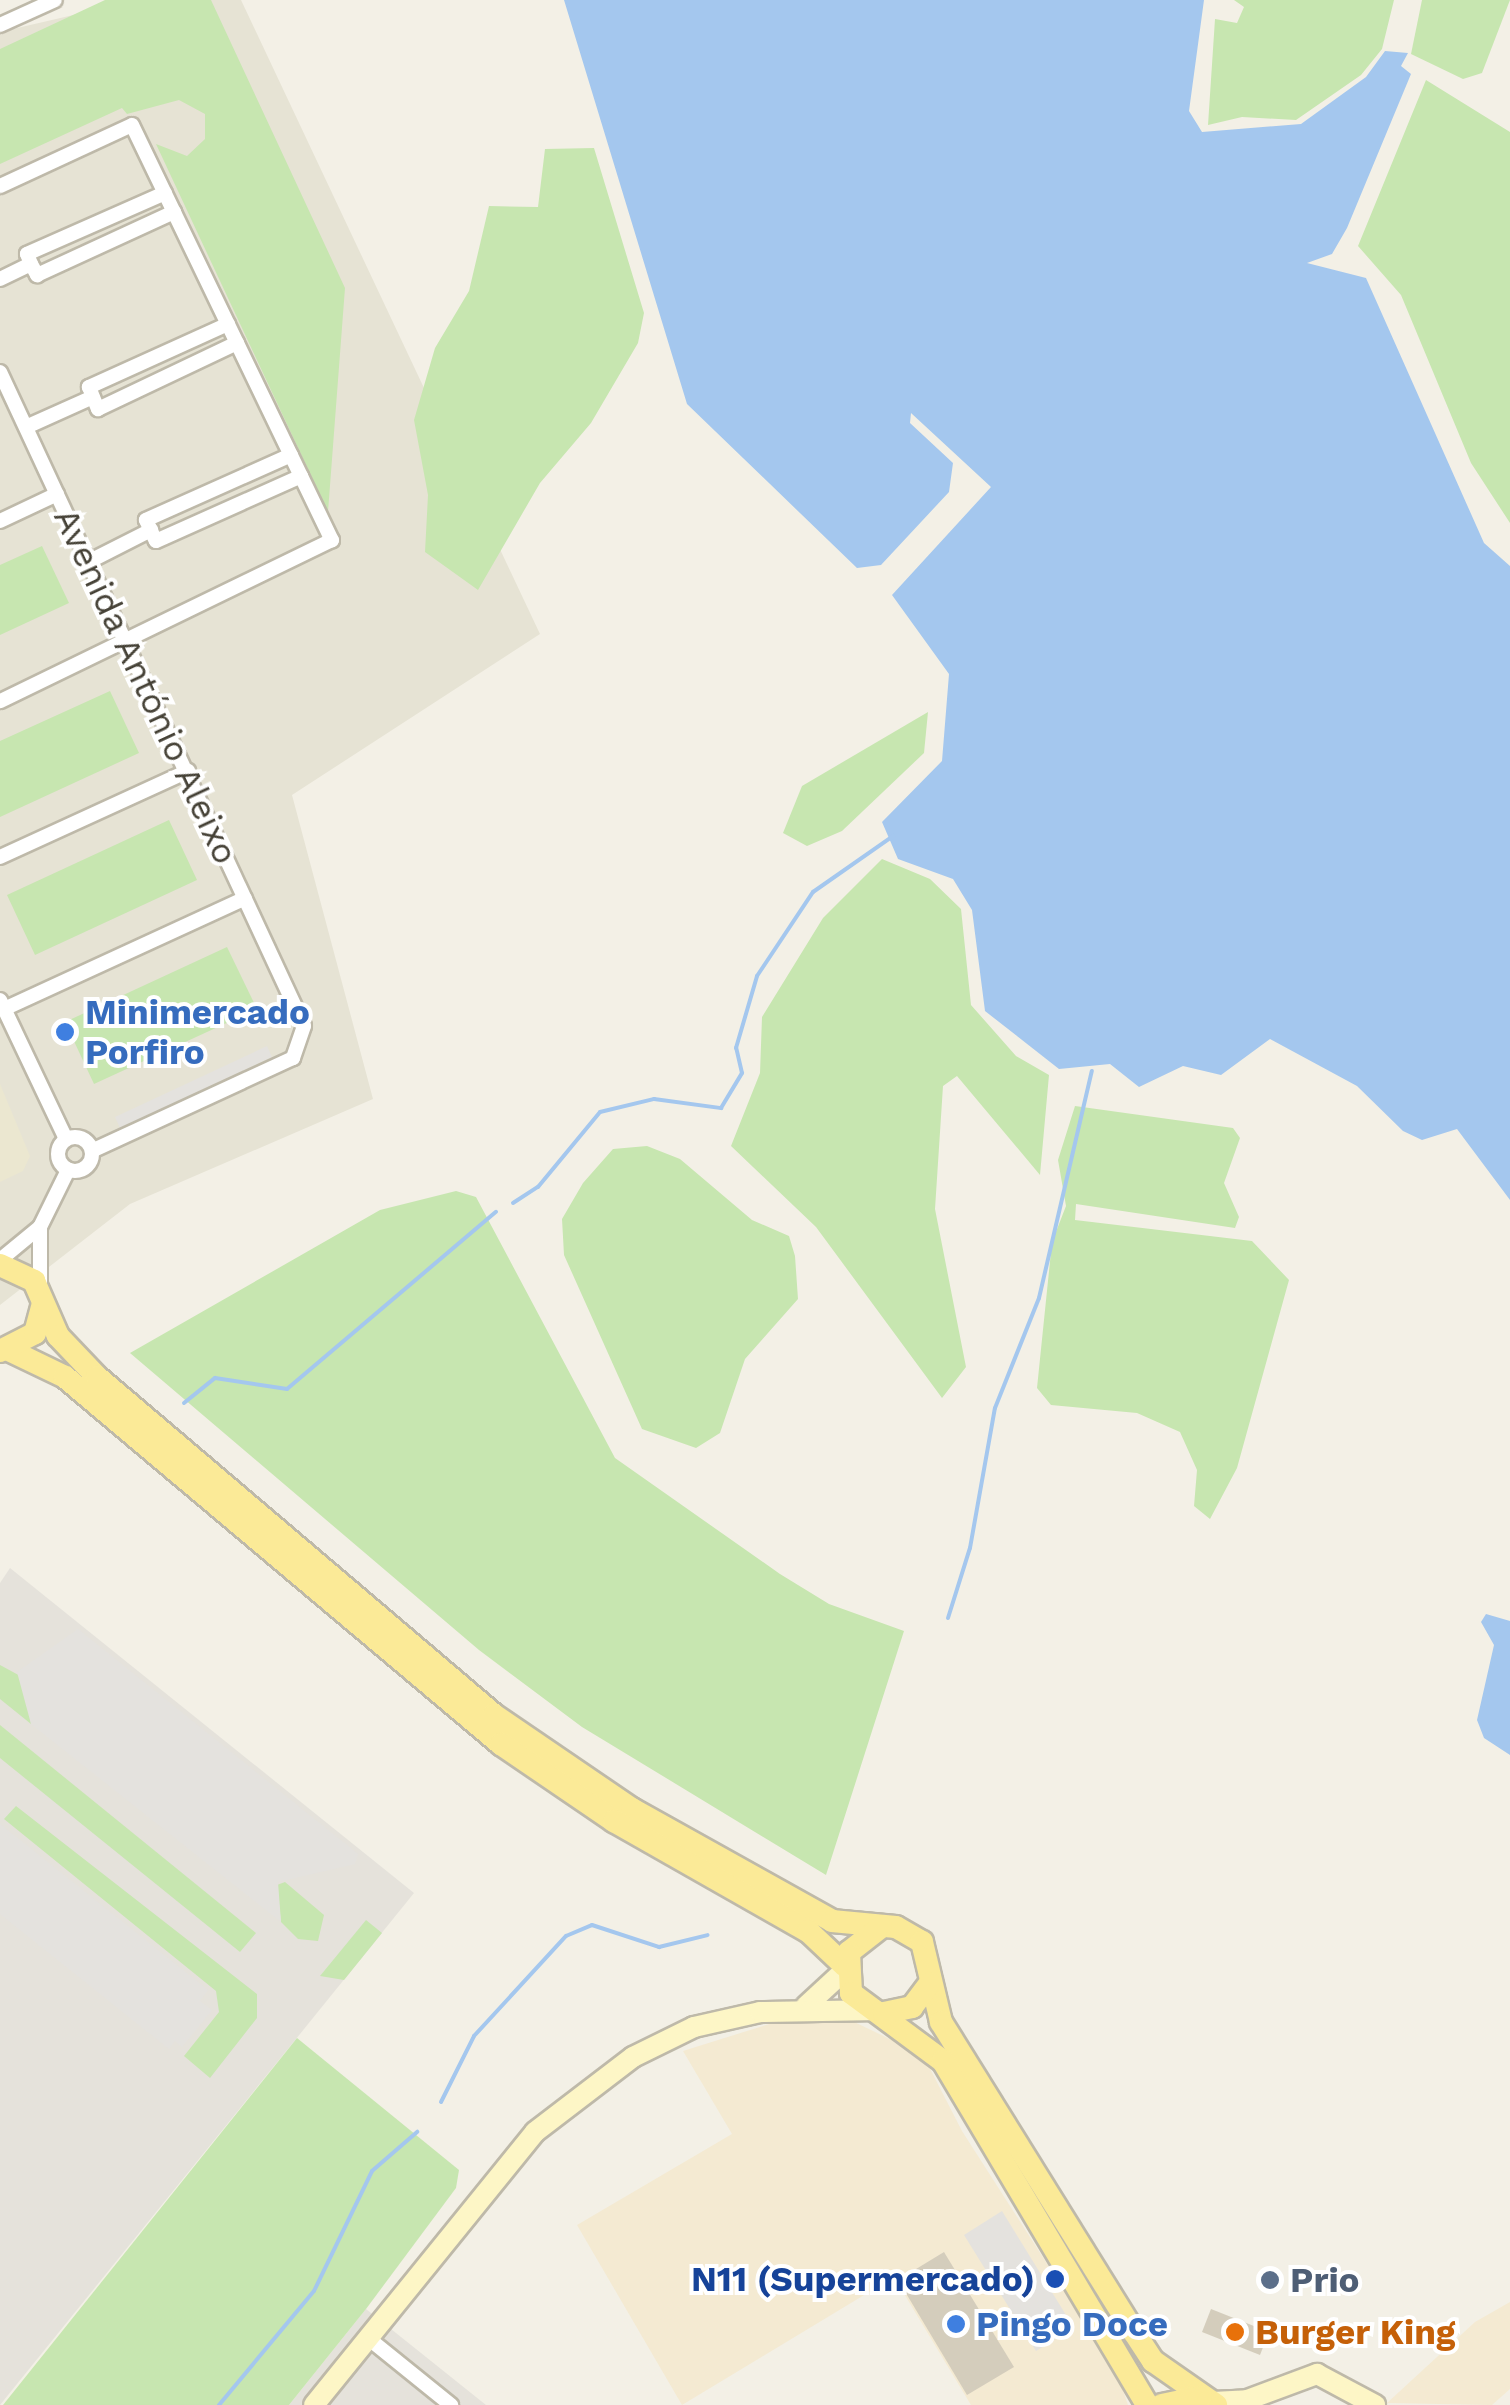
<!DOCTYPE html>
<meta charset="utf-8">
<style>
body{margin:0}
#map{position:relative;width:1510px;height:2405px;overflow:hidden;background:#f3f0e6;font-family:"Work Sans",sans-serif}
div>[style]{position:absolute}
.residential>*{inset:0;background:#e6e3d4}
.commercial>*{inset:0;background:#f4ead2}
.industrial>*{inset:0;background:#e5e2db}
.education>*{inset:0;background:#ebe7d0}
.green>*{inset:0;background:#c7e6b0}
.parking>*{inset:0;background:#e4e2de}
.water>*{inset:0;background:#a4c7ee}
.stream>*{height:4px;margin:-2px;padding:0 2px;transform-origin:2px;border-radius:2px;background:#a4c7ee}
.building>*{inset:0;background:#d4cdbc}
.roads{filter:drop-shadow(2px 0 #beb9a9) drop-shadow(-2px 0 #beb9a9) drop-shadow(0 2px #beb9a9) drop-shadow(0 -2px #beb9a9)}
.street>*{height:14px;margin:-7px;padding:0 7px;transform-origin:7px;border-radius:7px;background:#fff}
.street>.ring{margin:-7px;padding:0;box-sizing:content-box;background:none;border:14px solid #fff;border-radius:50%}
.secondary>*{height:20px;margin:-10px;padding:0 10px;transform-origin:10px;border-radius:10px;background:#fdf6c6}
.primary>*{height:22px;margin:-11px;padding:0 11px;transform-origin:11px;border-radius:11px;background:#fbea97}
.dots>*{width:28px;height:28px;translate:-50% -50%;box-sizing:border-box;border:5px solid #fff;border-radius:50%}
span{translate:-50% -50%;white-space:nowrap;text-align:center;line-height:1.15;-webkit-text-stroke:8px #fff;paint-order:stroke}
.street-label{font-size:35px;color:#454136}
.shop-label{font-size:35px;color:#366cbe;font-weight:700}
.left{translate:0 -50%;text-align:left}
.transit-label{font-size:35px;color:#164399;font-weight:700}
.right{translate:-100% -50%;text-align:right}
.service-label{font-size:35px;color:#4e5e75;font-weight:700}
.food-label{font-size:35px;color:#c56008;font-weight:700}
</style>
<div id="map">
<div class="residential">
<i style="clip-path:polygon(138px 0,241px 0,540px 634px,292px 795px,373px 1099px,130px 1204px,0 1305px,0 32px)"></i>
</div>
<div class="commercial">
<i style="clip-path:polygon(846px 2018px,923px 2055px,962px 2131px,1117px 2373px,1128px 2405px,971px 2405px,894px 2277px,682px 2405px,577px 2225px,732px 2134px,683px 2051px,782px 2020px)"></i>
<i style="clip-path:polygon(1510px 2302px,1510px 2389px,1492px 2405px,1387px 2403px,1475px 2322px)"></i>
</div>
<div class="industrial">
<i style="clip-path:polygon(10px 1568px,414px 1893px,0 2405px,0 1583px)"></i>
<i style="clip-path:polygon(366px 2309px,486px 2405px,289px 2405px)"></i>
</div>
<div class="education">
<i style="clip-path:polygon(0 1084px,30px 1156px,23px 1171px,0 1182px)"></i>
</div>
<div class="green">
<i style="clip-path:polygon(105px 0,211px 0,345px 288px,328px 512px,156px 144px,187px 156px,205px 139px,205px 114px,179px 100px,127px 114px,122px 108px,0 164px,0 49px)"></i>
<i style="clip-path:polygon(1234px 0,1394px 0,1382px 49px,1361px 75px,1296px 120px,1242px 117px,1208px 125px,1215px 19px,1237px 23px,1244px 7px)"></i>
<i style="clip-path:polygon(1422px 0,1510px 0,1482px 73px,1463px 79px,1411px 54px)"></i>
<i style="clip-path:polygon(1426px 80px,1510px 132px,1510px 523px,1471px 463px,1401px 295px,1358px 246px)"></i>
<i style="clip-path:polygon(594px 148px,644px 313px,638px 343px,591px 423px,540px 483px,478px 590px,425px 552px,428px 495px,414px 420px,435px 348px,469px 291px,489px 206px,538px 207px,545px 149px)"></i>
<i style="clip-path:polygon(42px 546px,69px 603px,0 635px,0 565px)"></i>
<i style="clip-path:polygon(110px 691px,139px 753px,0 817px,0 741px)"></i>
<i style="clip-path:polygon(928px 712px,924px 753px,842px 831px,807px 846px,783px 833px,802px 786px)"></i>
<i style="clip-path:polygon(169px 820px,197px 880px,35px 955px,7px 895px)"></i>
<i style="clip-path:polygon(882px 859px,930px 879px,961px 909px,971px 1005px,1016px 1056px,1049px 1075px,1040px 1175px,957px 1076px,943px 1086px,935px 1209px,966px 1367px,942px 1398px,816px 1227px,731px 1146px,760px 1073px,762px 1017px,823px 918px)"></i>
<i style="clip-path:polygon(227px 947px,257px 1009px,94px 1084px,65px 1022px)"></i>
<i style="clip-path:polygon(1075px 1106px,1233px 1128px,1240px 1138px,1224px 1183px,1239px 1217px,1235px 1228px,1076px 1204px,1075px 1220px,1252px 1241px,1289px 1280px,1237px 1468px,1210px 1519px,1194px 1506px,1197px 1470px,1180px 1432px,1137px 1413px,1051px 1405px,1037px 1388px,1052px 1242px,1066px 1206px,1058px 1160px)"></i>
<i style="clip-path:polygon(647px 1146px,680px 1159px,752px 1220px,789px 1236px,795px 1256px,798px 1299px,745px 1359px,720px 1433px,696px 1448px,642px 1429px,564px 1255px,562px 1219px,583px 1183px,613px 1149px)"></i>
<i style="clip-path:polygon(456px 1191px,476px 1197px,615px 1458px,780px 1574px,829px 1604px,904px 1631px,826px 1875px,582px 1727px,479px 1650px,130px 1353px,380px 1210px)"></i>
<i style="clip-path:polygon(0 1665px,24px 1678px,31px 1724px,0 1699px)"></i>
<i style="clip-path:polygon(0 1725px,256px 1933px,240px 1952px,0 1758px)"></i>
<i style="clip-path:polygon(16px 1806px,257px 1994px,257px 2018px,210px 2078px,184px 2056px,219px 2012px,216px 1991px,4px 1819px)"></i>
<i style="clip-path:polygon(285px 1882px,324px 1915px,318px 1941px,298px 1939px,281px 1922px,277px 1885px)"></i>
<i style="clip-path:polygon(366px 1920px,382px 1933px,344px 1980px,320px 1976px)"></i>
<i style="clip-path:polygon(297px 2038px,459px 2170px,456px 2188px,366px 2309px,289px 2405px,3px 2405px)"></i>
</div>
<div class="parking">
<i style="clip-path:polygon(267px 1046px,272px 1057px,120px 1128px,115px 1117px)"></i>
<i style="clip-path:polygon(78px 1629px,358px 1854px,355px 1864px,278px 1882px,281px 1922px,31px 1724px,17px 1672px)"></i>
<i style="clip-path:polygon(0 1824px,208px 1990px,200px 2001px,212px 2010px,182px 2047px,175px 2041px,169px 2049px,0 1914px)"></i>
<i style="clip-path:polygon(1002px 2211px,1074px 2328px,1036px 2351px,964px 2235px)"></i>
</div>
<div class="water">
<i style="clip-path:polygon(564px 0,1204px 0,1189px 111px,1202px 132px,1301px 124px,1366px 77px,1385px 51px,1408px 53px,1401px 66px,1411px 74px,1347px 228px,1332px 254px,1307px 263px,1366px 278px,1484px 543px,1510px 566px,1510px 1200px,1457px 1129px,1422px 1140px,1403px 1131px,1357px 1086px,1270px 1039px,1221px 1075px,1183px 1066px,1139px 1087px,1110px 1064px,1059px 1069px,985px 1011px,972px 910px,953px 879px,898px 859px,882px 822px,942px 761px,949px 674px,892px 595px,991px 487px,911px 413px,910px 423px,953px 463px,949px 492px,881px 565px,857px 568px,687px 404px)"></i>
<i style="clip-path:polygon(1486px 1614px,1510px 1621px,1510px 1755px,1484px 1738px,1477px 1720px,1494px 1645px,1481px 1622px)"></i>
</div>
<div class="stream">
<i style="left:513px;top:1203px;width:30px;rotate:-33deg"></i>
<i style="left:538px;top:1187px;width:97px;rotate:-50.4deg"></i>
<i style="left:600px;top:1112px;width:56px;rotate:-13.5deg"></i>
<i style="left:654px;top:1099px;width:68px;rotate:7.7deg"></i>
<i style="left:721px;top:1108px;width:41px;rotate:-59deg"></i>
<i style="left:742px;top:1073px;width:26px;rotate:-103deg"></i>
<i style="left:736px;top:1048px;width:75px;rotate:-73.7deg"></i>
<i style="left:757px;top:976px;width:101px;rotate:-56.3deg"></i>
<i style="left:813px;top:892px;width:98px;rotate:-35deg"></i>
<i style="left:184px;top:1403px;width:40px;rotate:-39deg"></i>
<i style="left:215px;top:1378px;width:73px;rotate:8.7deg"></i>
<i style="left:287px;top:1389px;width:274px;rotate:-40.3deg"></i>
<i style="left:948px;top:1618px;width:73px;rotate:-72.6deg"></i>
<i style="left:970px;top:1548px;width:142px;rotate:-79.9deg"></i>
<i style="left:995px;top:1408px;width:118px;rotate:-68.2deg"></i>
<i style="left:1039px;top:1298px;width:233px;rotate:-76.9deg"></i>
<i style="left:441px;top:2102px;width:74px;rotate:-63.4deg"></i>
<i style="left:474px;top:2036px;width:136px;rotate:-47.4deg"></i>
<i style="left:566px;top:1936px;width:28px;rotate:-23deg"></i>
<i style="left:592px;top:1925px;width:71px;rotate:18.2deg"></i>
<i style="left:659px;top:1947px;width:50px;rotate:-13.8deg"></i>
<i style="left:219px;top:2405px;width:148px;rotate:-50.2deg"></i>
<i style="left:314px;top:2291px;width:133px;rotate:-64.2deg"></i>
<i style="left:372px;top:2171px;width:60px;rotate:-40.9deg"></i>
</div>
<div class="building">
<i style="clip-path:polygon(944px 2252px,1014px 2367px,967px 2395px,898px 2280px)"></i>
<i style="clip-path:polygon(1211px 2309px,1269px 2332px,1260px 2355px,1202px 2332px)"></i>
</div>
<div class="roads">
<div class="street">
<i style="left:0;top:25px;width:60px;rotate:-24.4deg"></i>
<i style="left:0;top:186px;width:145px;rotate:-24.8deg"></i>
<i style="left:132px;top:125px;width:461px;rotate:64.3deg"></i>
<i style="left:332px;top:540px;width:369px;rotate:154.1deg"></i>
<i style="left:165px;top:193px;width:151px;rotate:156.2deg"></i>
<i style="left:27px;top:254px;width:11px;rotate:68deg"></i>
<i style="left:31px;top:264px;width:13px;rotate:61deg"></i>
<i style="left:37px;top:275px;width:151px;rotate:-24.7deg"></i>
<i style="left:0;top:279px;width:34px;rotate:-26deg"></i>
<i style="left:228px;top:324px;width:153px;rotate:155.6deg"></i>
<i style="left:89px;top:387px;width:24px;rotate:68deg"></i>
<i style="left:98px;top:409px;width:154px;rotate:-25.4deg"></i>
<i style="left:0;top:372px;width:721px;rotate:65.07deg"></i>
<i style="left:304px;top:1026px;width:34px;rotate:109deg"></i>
<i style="left:293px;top:1058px;width:221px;rotate:155.2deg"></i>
<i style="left:26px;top:427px;width:73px;rotate:-24.1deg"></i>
<i style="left:291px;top:455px;width:159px;rotate:155.9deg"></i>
<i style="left:146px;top:520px;width:23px;rotate:65deg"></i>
<i style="left:156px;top:541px;width:159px;rotate:-24.1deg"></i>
<i style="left:0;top:521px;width:63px;rotate:-25.3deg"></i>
<i style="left:88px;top:562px;width:71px;rotate:-26.9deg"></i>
<i style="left:0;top:857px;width:207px;rotate:-24.6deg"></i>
<i style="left:0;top:1000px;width:154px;rotate:64.6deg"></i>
<i style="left:4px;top:1009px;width:265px;rotate:-24.7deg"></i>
<i class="ring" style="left:58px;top:1137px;width:20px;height:20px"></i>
<i style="left:0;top:1260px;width:52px;rotate:-39.5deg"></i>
<i style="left:40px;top:1227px;width:64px;rotate:-63.8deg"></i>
<i style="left:40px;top:1286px;width:59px;rotate:-90deg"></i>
<i style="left:368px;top:2338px;width:107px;rotate:38.9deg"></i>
</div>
<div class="secondary">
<i style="left:806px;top:2006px;width:53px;rotate:-42.7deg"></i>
<i style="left:1213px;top:2402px;width:34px;rotate:-3deg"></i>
<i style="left:1247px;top:2400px;width:75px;rotate:-20.4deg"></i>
<i style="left:1317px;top:2374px;width:66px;rotate:28.1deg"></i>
<i style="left:314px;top:2405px;width:351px;rotate:-51deg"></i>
<i style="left:535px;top:2132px;width:123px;rotate:-37.4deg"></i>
<i style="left:633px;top:2057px;width:68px;rotate:-26.2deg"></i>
<i style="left:694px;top:2027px;width:68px;rotate:-12.8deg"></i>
<i style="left:760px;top:2012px;width:110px;rotate:-1deg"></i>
</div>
<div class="primary">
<i style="left:0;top:1265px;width:38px;rotate:25deg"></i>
<i style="left:34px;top:1281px;width:60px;rotate:66.4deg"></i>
<i style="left:58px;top:1336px;width:57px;rotate:46.4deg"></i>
<i style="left:97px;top:1377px;width:521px;rotate:40.41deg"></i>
<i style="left:494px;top:1715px;width:167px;rotate:34.3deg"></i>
<i style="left:632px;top:1809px;width:229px;rotate:29.2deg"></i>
<i style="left:832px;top:1921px;width:64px;rotate:5.4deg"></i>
<i style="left:896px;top:1927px;width:30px;rotate:30deg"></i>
<i style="left:922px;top:1942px;width:82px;rotate:76.6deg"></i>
<i style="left:941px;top:2022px;width:365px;rotate:58.1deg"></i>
<i style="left:1134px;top:2332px;width:35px;rotate:57deg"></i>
<i style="left:1153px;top:2361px;width:77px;rotate:34.9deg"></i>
<i style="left:9px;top:1350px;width:62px;rotate:25.7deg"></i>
<i style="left:65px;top:1377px;width:570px;rotate:40.09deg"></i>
<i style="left:501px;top:1744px;width:137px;rotate:34.3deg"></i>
<i style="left:614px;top:1821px;width:223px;rotate:29.6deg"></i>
<i style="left:808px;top:1931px;width:51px;rotate:43.4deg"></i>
<i style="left:0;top:1351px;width:39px;rotate:-27deg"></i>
<i style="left:35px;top:1333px;width:31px;rotate:-75deg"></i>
<i style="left:881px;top:1927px;width:41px;rotate:142deg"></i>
<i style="left:849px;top:1952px;width:41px;rotate:87.2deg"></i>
<i style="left:851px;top:1993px;width:114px;rotate:36.5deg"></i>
<i style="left:943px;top:2061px;width:400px;rotate:59.3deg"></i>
<i style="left:884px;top:2013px;width:29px;rotate:-12deg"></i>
<i style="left:912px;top:2007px;width:30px;rotate:-53deg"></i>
<i style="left:1162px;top:2405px;width:40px;rotate:-12deg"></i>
</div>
</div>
<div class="dots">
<i style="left:65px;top:1032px;background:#3f7fe0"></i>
<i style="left:1055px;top:2279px;background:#1a4fb4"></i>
<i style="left:1270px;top:2280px;background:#5c6f8a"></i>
<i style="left:956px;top:2324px;background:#3f7fe0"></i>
<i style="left:1235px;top:2332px;background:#e8710a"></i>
</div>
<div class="street-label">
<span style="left:146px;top:686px;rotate:65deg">Avenida António Aleixo</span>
</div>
<div class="shop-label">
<span class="left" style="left:85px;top:1032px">Minimercado<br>Porfiro</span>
<span class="left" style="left:976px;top:2324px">Pingo Doce</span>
</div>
<div class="transit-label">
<span class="right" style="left:1035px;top:2279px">N11 (Supermercado)</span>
</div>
<div class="service-label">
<span class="left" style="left:1290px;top:2280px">Prio</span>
</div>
<div class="food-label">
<span class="left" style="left:1255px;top:2332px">Burger King</span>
</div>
</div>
